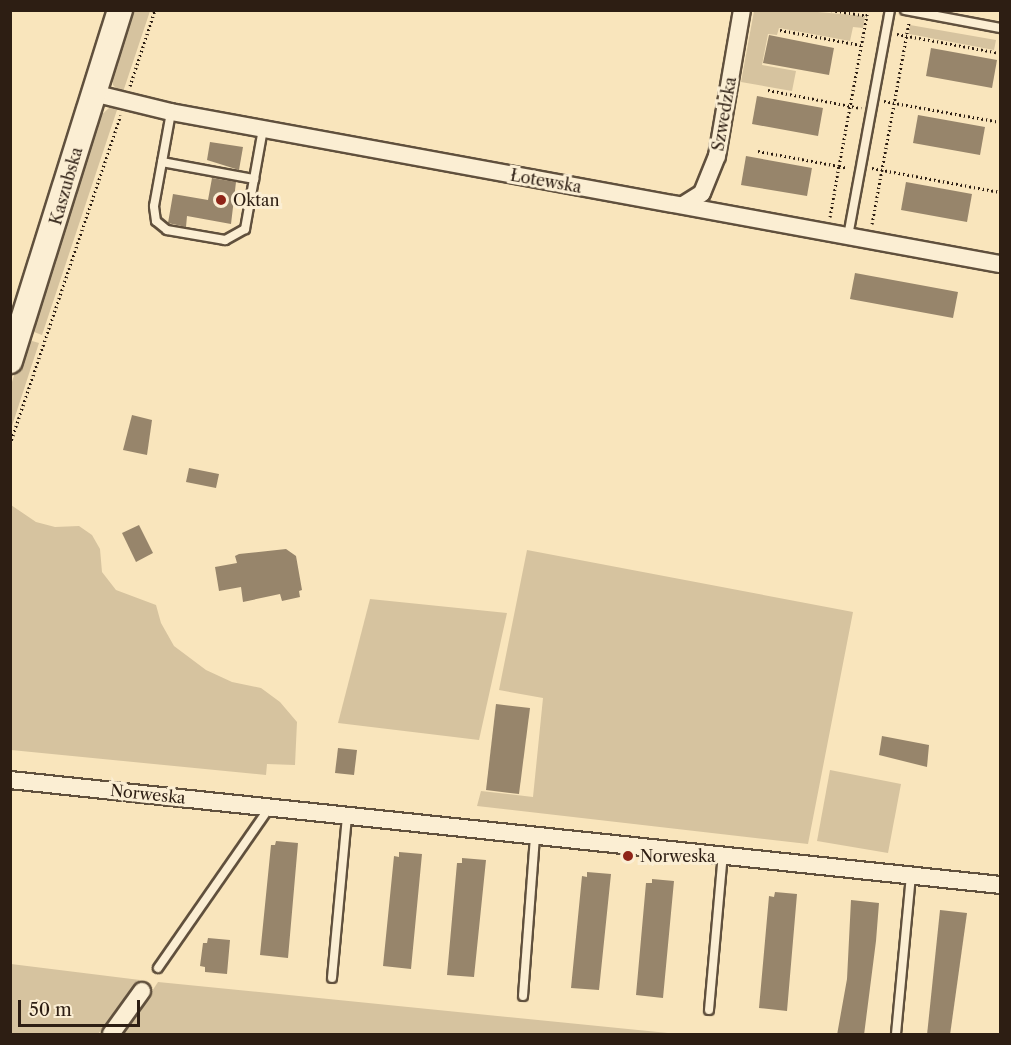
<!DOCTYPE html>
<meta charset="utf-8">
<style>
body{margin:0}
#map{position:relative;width:1011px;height:1045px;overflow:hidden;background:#f9e5bc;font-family:"Libre Caslon Text",serif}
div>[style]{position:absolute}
.green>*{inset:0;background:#d6c39f}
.building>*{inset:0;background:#97856b}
.path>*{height:3px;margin-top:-1.5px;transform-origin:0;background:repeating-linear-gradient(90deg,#2d1e13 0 1.5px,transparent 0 4.5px)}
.roads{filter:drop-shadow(2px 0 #60503d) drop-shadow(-2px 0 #60503d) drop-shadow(0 2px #60503d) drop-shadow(0 -2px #60503d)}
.service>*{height:8px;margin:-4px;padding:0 4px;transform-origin:4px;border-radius:4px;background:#fbeed3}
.minor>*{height:16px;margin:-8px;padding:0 8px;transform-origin:8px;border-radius:8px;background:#fbeed3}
.secondary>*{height:24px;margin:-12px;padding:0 12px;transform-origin:12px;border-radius:12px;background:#fbeed3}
.dots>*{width:16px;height:16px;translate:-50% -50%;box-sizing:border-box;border:3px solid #fbeed3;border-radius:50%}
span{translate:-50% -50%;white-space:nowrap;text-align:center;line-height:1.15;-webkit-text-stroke:6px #fbeed3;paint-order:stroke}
.street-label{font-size:16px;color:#2d1e13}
.poi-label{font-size:16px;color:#2d1e13}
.left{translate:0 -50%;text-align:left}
.frame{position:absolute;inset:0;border:12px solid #2d1e13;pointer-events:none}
.scale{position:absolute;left:18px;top:1000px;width:122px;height:27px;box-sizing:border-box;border:3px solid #2d1e13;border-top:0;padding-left:8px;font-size:18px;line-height:21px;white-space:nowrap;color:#2d1e13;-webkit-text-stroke:4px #fbeed3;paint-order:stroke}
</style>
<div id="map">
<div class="green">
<i style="clip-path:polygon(133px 11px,150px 11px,122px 95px,113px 85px,113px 71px)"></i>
<i style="clip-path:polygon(754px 11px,806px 11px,865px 16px,863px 28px,853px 27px,850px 41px,779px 28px,777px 35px,768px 34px,762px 65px,796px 71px,792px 91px,741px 82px)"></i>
<i style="clip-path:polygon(910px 25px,996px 40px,994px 50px,909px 34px)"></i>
<i style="clip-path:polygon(118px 107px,42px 335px,34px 332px,32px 328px,98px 118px,109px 108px)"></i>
<i style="clip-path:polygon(32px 341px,39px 343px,11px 429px,11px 385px,24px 345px)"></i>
<i style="clip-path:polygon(11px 505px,36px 522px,55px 527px,79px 526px,92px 535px,100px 549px,102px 572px,116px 590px,156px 605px,161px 623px,174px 646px,206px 670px,232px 682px,261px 688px,280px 702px,297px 722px,295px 765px,267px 764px,266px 775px,11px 750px)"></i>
<i style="clip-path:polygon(527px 550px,853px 612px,808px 844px,477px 806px,481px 791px,533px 797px,543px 698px,499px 690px)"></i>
<i style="clip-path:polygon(370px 599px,507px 613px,479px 740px,338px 723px)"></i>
<i style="clip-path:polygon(830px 770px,901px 784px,888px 853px,817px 841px)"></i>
<i style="clip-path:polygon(11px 964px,140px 980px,98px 1034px,11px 1034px)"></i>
<i style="clip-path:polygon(158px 982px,678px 1034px,124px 1034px)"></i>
</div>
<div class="building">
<i style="clip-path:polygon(769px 35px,834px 48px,829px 75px,763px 63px)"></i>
<i style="clip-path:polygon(931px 48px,997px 60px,992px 88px,926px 76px)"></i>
<i style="clip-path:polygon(757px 96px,823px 108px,818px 136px,752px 124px)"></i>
<i style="clip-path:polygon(918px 115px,985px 127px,980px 155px,913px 143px)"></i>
<i style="clip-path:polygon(210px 142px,243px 147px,239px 170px,207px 160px)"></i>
<i style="clip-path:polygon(746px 156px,812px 168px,807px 196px,741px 185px)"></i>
<i style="clip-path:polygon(212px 178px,236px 182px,231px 224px,187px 216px,186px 227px,168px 223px,173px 194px,208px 200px)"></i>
<i style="clip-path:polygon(906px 182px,972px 194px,967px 222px,901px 210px)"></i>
<i style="clip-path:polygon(855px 273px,958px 292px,953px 318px,850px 299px)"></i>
<i style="clip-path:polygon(132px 415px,152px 420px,147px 455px,123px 450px)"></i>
<i style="clip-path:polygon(189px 468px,219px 474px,216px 488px,186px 482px)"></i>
<i style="clip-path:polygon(139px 525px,153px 553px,136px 562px,122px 533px)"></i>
<i style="clip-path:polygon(286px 549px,296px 556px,302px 590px,299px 591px,300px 597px,282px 601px,280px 594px,243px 602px,241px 587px,219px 591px,215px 567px,237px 563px,235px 556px,239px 554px)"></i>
<i style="clip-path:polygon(496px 704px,530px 708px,519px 794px,486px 790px)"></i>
<i style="clip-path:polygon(882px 736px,929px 745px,927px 767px,879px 755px)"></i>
<i style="clip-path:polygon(338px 748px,357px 750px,354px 775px,335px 773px)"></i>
<i style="clip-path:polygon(276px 841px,298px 843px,288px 958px,260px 955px,271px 845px,275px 845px)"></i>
<i style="clip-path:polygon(399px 852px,422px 854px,411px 969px,383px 966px,394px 856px,399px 857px)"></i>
<i style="clip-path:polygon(462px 858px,486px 860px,474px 977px,447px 975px,457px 863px,462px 863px)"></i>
<i style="clip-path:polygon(587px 872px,611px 874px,599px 990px,571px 988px,582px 876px,587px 877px)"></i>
<i style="clip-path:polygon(652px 879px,674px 881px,663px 998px,636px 995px,646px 883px,652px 883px)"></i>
<i style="clip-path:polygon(775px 892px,797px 894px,787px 1011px,759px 1008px,769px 896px,774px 897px)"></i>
<i style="clip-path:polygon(851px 900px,879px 903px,876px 941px,864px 1035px,837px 1035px,847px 979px)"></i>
<i style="clip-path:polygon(940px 910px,967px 913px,950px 1035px,927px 1035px)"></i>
<i style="clip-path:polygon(208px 938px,230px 940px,227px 974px,205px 972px,205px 967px,200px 966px,203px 943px,207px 943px)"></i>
</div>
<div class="path">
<i style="left:831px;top:10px;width:36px;rotate:9deg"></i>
<i style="left:780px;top:30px;width:82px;rotate:10.5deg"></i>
<i style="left:897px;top:34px;width:105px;rotate:10.5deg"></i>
<i style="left:130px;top:86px;width:80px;rotate:-71.8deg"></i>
<i style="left:768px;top:90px;width:95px;rotate:11deg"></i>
<i style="left:884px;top:101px;width:118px;rotate:10.3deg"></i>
<i style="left:758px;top:151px;width:82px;rotate:10.5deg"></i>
<i style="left:839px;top:166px;width:159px;rotate:-79.5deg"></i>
<i style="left:872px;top:168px;width:130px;rotate:10.6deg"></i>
<i style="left:830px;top:217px;width:52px;rotate:-80deg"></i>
<i style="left:839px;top:166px;width:9px;rotate:13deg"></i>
<i style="left:872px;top:224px;width:205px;rotate:-79.6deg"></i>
<i style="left:10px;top:444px;width:347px;rotate:-71.4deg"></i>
</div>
<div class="roads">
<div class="service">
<i style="left:905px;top:10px;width:97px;rotate:10.7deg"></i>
<i style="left:162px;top:162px;width:94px;rotate:10.5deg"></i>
<i style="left:254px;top:179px;width:51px;rotate:100.2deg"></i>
<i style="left:245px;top:229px;width:23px;rotate:151deg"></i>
<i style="left:225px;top:240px;width:59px;rotate:-170.2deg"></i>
<i style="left:167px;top:230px;width:14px;rotate:-141deg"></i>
<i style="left:156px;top:221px;width:15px;rotate:-98deg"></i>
<i style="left:154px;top:206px;width:96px;rotate:-79.7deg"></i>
<i style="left:254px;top:179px;width:51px;rotate:-79.8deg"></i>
<i style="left:848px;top:236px;width:230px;rotate:-79.5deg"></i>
<i style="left:158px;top:968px;width:196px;rotate:-55.2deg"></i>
<i style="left:332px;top:978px;width:164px;rotate:-84.7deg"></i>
<i style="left:523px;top:996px;width:161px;rotate:-85.7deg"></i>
<i style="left:709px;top:1010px;width:157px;rotate:-84.9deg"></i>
<i style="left:896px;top:1034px;width:160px;rotate:-84.6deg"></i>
</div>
<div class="minor">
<i style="left:93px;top:93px;width:80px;rotate:13.7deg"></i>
<i style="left:171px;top:112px;width:843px;rotate:10.39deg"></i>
<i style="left:683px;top:205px;width:22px;rotate:-32deg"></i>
<i style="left:702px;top:193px;width:40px;rotate:-68deg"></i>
<i style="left:717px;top:156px;width:148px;rotate:-80.3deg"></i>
<i style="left:10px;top:780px;width:996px;rotate:6.05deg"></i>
<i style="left:111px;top:1034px;width:53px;rotate:-54.2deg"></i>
</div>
<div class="secondary">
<i style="left:10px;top:361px;width:368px;rotate:-72.6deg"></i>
</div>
</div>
<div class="dots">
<i style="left:221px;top:200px;background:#8f2418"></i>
<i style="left:628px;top:856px;background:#8f2418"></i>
</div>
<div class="street-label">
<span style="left:724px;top:114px;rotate:-80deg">Szwedzka</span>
<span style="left:546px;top:181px;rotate:10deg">Łotewska</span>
<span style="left:66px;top:186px;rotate:-74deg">Kaszubska</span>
<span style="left:148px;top:794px;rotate:6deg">Norweska</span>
</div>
<div class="poi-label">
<span class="left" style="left:233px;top:200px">Oktan</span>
<span class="left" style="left:640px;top:856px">Norweska</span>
</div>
<div class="frame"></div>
<div class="scale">50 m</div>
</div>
